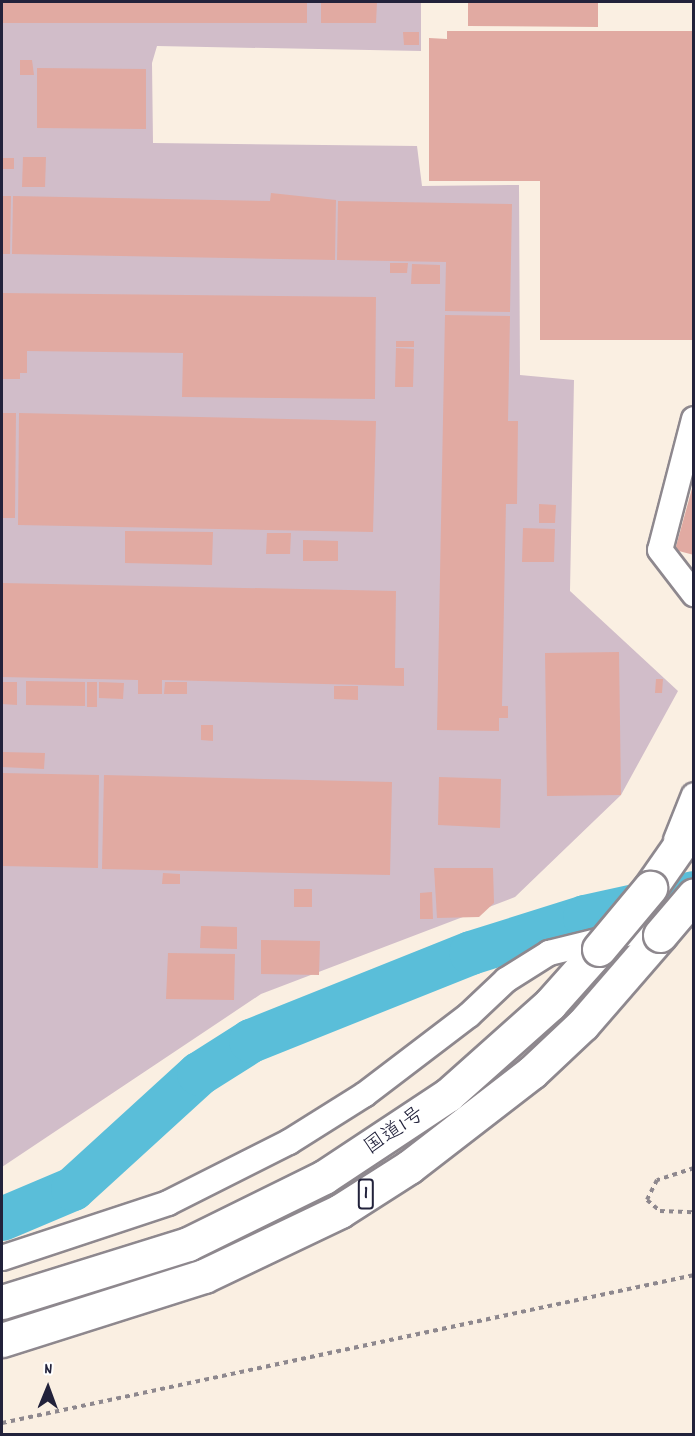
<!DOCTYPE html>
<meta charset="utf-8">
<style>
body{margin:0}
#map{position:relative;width:695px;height:1436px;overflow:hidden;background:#faefe2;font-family:Dekko,"Klee One",sans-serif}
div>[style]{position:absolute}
.industrial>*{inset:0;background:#d1bdc9}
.river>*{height:44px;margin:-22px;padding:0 22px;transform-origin:22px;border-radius:22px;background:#5abed9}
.building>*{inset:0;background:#e1aaa2}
.path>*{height:4px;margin-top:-2px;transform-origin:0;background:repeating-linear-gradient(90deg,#8e888e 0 4.5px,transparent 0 9px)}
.roads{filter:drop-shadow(2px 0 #8e888e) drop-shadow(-2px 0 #8e888e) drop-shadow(0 2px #8e888e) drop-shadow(0 -2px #8e888e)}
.minor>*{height:24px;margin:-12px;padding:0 12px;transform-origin:12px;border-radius:12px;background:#fff}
.highway>*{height:33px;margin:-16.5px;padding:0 16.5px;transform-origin:16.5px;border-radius:16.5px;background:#fff}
.bridges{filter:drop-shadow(2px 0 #8e888e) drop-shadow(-2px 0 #8e888e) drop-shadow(0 2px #8e888e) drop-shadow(0 -2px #8e888e)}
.highway-bridge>*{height:33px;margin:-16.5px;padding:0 16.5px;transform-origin:16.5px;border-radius:16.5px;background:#fff}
span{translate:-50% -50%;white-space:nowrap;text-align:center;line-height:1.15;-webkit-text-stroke:4.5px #fff;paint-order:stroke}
.shield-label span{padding:2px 4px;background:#fff;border:2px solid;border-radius:4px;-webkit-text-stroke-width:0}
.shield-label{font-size:20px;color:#22223b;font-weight:700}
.street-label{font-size:21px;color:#22223b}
.frame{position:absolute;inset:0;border:3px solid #22223b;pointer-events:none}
.north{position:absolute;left:18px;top:1358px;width:60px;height:60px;-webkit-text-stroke:4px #fff;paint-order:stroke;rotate:1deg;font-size:16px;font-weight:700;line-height:24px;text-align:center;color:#22223b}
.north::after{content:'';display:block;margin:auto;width:21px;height:27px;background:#22223b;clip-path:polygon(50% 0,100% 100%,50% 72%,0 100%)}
</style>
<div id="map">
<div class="industrial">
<i style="clip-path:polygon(2px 2px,421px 2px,421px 51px,157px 46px,152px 63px,153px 143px,417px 146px,422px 186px,519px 185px,520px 375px,574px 380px,570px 591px,678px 691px,621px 795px,515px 897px,261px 994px,2px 1167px)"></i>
</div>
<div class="river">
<i style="left:2px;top:1219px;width:77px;rotate:-22.9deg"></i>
<i style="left:73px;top:1189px;width:171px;rotate:-42.4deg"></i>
<i style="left:199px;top:1074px;width:62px;rotate:-32.4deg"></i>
<i style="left:251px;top:1041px;width:237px;rotate:-21.8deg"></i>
<i style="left:471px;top:953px;width:120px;rotate:-17.5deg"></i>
<i style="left:585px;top:917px;width:112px;rotate:-12.4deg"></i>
</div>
<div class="building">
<i style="clip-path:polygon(2px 2px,307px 2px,307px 23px,2px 23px)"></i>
<i style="clip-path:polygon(321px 2px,377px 2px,376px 23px,321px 23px)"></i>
<i style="clip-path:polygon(468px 2px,598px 2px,598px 27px,468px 26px)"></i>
<i style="clip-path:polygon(447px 31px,694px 31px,694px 340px,540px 340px,540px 181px,429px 181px,429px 38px,447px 39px)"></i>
<i style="clip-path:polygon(403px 32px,419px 32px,419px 45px,404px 45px)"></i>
<i style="clip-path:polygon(20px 60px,32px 60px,34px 75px,20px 75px)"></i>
<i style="clip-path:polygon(37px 68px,146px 69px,146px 129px,37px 128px)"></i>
<i style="clip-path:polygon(23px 157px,46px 157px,45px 187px,22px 187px)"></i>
<i style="clip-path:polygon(2px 158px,14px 158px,14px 169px,2px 169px)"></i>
<i style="clip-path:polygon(271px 193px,336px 200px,335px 260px,12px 254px,13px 196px,270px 201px)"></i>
<i style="clip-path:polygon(2px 196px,11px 196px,10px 254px,2px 254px)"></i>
<i style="clip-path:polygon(338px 201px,512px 204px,510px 312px,445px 311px,446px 262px,337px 260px)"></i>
<i style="clip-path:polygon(390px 263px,408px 263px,407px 273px,390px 273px)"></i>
<i style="clip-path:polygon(412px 264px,440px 265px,440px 284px,411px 284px)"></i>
<i style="clip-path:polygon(2px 293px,376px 297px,375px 399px,182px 397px,183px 353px,27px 351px,27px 373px,20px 373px,20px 379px,3px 379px)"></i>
<i style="clip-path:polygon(445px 315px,510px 316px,508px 421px,518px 421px,517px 504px,506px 504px,502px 706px,508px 706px,508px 718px,499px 718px,499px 731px,437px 730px)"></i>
<i style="clip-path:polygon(396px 341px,414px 341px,414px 347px,396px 347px)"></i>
<i style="clip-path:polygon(396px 348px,414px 349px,413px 387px,395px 387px)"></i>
<i style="clip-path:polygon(2px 413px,16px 413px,15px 518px,2px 518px)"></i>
<i style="clip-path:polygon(19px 413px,376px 421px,373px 532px,18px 525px)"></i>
<i style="clip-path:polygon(693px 485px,694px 485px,694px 555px,675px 550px)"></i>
<i style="clip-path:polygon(539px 504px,556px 505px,555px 523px,539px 523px)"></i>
<i style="clip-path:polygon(523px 528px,555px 529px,554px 562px,522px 562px)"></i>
<i style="clip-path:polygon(125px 531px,213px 532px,212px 565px,125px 563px)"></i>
<i style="clip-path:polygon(267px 533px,291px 533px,290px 554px,266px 554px)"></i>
<i style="clip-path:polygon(303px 540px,338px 541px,338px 561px,303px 561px)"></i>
<i style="clip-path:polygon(2px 583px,396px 591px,395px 668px,404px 668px,404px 686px,162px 680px,162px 694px,138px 694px,138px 680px,2px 677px)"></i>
<i style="clip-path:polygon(619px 652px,621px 795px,547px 796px,545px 653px)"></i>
<i style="clip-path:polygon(656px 679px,663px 679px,662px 693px,655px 693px)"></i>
<i style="clip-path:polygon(26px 681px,85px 682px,85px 706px,26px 705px)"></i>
<i style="clip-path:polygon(2px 682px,17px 682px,17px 705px,2px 704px)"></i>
<i style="clip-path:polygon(87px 682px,97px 682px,97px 707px,87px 707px)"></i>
<i style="clip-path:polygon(99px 682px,124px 683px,123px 699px,99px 698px)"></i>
<i style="clip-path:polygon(165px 682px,187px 682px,187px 694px,164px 694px)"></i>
<i style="clip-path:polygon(334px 686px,358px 686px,358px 700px,334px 699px)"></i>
<i style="clip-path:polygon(201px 725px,213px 725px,213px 741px,201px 740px)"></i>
<i style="clip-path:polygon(2px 752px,45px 753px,44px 769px,2px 767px)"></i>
<i style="clip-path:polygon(2px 773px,99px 775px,98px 868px,2px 866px)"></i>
<i style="clip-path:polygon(104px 775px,392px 782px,390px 875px,102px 869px)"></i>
<i style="clip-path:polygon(439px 777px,501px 779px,500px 828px,438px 825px)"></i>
<i style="clip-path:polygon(434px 868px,493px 868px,494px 903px,479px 917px,437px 918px)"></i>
<i style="clip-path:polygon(163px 873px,180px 874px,180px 884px,162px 884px)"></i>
<i style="clip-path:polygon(294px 889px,312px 889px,312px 907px,294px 907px)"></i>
<i style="clip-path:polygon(432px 892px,433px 919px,420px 919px,420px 893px)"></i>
<i style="clip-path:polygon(201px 926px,237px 927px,237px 949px,200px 948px)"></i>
<i style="clip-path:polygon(261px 940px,320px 941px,319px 975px,261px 974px)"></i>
<i style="clip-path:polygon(168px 953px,235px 954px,234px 1000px,166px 999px)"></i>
</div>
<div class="path">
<i style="left:694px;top:1168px;width:39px;rotate:162deg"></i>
<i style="left:657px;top:1180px;width:22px;rotate:117deg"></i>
<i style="left:647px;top:1200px;width:17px;rotate:40deg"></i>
<i style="left:660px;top:1211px;width:34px;rotate:2deg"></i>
<i style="left:2px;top:1423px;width:708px;rotate:-12.07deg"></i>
</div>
<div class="roads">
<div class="minor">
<i style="left:694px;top:419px;width:135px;rotate:104.5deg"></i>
<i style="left:660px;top:550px;width:56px;rotate:52.3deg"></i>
<i style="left:676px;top:840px;width:48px;rotate:-68.2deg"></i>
<i style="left:2px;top:1258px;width:175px;rotate:-18.3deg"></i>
<i style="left:168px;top:1203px;width:136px;rotate:-26.8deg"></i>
<i style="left:289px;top:1142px;width:89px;rotate:-32.1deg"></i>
<i style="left:364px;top:1095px;width:132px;rotate:-37.3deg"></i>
<i style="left:469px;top:1015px;width:51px;rotate:-43.4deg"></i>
<i style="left:506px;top:980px;width:51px;rotate:-32.1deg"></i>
<i style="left:549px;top:953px;width:129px;rotate:-13.9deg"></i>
</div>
<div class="highway">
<i style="left:650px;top:888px;width:77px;rotate:-55.1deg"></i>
<i style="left:2px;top:1302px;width:195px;rotate:-17.3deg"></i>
<i style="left:188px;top:1244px;width:152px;rotate:-26.2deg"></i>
<i style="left:324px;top:1177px;width:149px;rotate:-33.5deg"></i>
<i style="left:448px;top:1095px;width:137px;rotate:-41.7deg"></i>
<i style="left:550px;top:1004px;width:74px;rotate:-48.3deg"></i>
<i style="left:2px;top:1340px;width:212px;rotate:-17.6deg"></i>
<i style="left:204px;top:1276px;width:151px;rotate:-25.5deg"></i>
<i style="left:340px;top:1211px;width:82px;rotate:-32.5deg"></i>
<i style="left:409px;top:1167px;width:155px;rotate:-37.7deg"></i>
<i style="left:532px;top:1072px;width:70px;rotate:-43.3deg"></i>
<i style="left:583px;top:1024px;width:118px;rotate:-49.1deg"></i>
</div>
</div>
<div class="bridges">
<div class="highway-bridge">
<i style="left:660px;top:935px;width:52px;rotate:-49.6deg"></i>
<i style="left:599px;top:949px;width:80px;rotate:-50.1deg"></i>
</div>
</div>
<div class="shield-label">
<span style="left:366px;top:1194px">1</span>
</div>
<div class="street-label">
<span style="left:395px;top:1132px;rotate:-34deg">国道1号</span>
</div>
<div class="frame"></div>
<div class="north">N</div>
</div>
